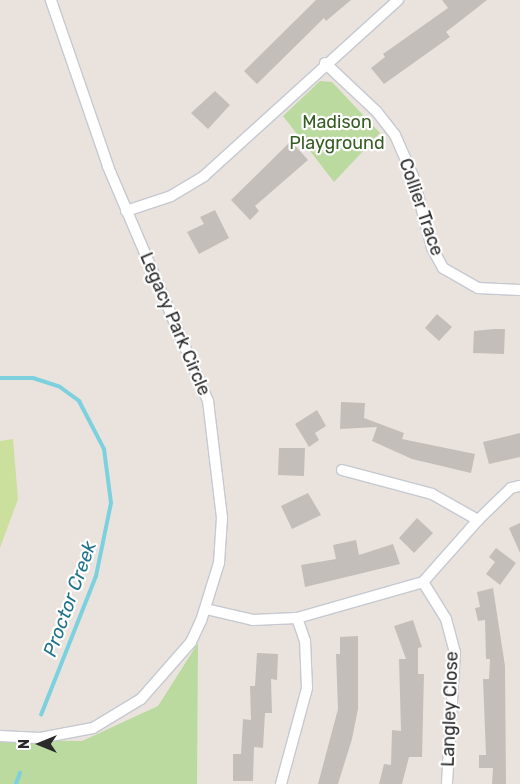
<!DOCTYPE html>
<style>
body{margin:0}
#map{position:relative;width:520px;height:784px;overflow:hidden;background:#eae3dd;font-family:Rubik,sans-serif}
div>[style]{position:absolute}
.green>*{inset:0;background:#bbdaa0}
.pitch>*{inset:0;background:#cce09d}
.stream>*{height:4px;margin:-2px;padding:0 2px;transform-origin:2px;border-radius:2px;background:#7dd1df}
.building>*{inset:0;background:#c3beb9}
.roads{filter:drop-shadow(1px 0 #c5c9d1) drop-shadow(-1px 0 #c5c9d1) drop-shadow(0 1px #c5c9d1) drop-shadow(0 -1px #c5c9d1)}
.minor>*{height:10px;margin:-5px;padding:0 5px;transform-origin:5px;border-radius:5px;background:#fff}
span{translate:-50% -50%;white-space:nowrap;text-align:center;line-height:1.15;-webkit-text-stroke:4.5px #fff;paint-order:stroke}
.park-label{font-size:18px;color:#365d23}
.street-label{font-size:18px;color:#2a2a2a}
.water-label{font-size:19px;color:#1e7289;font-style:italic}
.north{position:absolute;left:15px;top:719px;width:50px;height:50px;-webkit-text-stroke:4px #fff;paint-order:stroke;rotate:270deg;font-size:14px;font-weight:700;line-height:20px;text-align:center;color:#2a2a2a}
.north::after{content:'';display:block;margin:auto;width:18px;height:22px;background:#2a2a2a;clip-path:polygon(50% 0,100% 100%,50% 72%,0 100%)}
</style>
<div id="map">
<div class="green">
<i style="clip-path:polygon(320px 81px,332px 82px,380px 133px,334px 182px,283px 116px)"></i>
<i style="clip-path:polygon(198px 643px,197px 784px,0 784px,0 740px,82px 741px,158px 706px)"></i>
</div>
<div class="pitch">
<i style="clip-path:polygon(13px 439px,18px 499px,0 548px,0 441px)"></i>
</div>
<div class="stream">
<i style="left:0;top:378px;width:33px"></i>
<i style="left:33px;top:378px;width:28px;rotate:18deg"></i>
<i style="left:60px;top:387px;width:24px;rotate:36deg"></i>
<i style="left:79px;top:401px;width:54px;rotate:62.5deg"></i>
<i style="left:104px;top:449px;width:54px;rotate:82.6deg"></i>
<i style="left:111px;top:503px;width:75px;rotate:101.6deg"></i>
<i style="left:96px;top:576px;width:149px;rotate:111.6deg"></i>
<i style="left:16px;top:784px;width:12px;rotate:-70deg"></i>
</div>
<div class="building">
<i style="clip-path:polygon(316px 0,351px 0,326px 21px,324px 18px,257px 84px,244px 71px)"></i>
<i style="clip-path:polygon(442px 0,487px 0,446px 32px,450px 37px,384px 84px,371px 68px,385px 57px,383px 54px,448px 8px)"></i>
<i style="clip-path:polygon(215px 91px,230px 105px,208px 129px,191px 113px)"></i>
<i style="clip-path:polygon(291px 141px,308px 160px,255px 206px,259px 211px,250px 220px,231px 200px)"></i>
<i style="clip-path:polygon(215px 210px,229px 238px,199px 254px,187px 232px,204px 224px,200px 217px)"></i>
<i style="clip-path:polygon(437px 314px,452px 327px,439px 341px,425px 328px)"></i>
<i style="clip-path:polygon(494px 329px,505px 329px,504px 354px,473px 353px,474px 331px)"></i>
<i style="clip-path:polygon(341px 402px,365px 403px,364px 418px,404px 433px,402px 439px,475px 454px,471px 473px,412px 459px,372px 441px,377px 427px,340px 429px)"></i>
<i style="clip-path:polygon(317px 410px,326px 426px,315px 433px,319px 440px,309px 447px,295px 424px)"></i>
<i style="clip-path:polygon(520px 433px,520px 457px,489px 464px,483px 442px)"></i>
<i style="clip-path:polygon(279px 448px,305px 448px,304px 476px,278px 475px)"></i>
<i style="clip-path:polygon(308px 493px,321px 515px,292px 529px,281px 506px)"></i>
<i style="clip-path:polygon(417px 518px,433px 533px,414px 553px,399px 538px)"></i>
<i style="clip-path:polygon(520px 523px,520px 553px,509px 528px)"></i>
<i style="clip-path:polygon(356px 540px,359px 555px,393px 544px,400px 564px,305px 587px,301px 565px,336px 559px,333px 545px)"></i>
<i style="clip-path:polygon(496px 548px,516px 563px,500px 585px,486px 574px,495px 562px,489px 557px)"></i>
<i style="clip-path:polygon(493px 588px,505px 666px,506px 784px,492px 784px,493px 768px,479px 768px,479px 755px,486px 755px,483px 679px,489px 679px,490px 659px,486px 659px,485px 620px,478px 621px,475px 608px,480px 607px,477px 592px)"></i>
<i style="clip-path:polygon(413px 620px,422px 647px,418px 648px,418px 674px,424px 674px,422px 757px,409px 757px,402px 784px,379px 784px,384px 764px,391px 765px,392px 730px,401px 731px,399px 659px,406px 659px,394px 626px)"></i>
<i style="clip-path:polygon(358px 636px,358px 709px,352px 739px,338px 784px,318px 784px,338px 709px,336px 654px,340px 654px,340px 637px)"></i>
<i style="clip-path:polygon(257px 653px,278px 654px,277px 680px,271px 679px,272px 713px,265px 713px,263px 748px,254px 747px,253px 781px,233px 781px,233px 754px,241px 754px,243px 719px,251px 720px,250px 686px,255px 686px)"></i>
</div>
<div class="roads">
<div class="minor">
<i style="left:325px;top:63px;width:71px;rotate:43.3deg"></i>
<i style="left:377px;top:112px;width:29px;rotate:52deg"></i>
<i style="left:395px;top:135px;width:45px;rotate:66.3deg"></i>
<i style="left:413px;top:176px;width:74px;rotate:75.2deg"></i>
<i style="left:432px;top:248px;width:23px;rotate:61deg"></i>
<i style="left:443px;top:268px;width:40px;rotate:29.7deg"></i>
<i style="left:478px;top:288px;width:42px;rotate:2.7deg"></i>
<i style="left:126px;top:211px;width:47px;rotate:-18.4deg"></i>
<i style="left:171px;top:196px;width:39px;rotate:-31deg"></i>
<i style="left:204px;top:176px;width:262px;rotate:-42.2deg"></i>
<i style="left:342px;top:470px;width:93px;rotate:14.9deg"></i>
<i style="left:432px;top:494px;width:53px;rotate:29.5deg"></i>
<i style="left:423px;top:582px;width:44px;rotate:58.1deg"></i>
<i style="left:446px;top:619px;width:34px;rotate:75deg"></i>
<i style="left:455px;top:652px;width:132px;rotate:93.5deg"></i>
<i style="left:206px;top:609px;width:48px;rotate:13.2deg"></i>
<i style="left:253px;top:620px;width:44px;rotate:-2.6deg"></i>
<i style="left:297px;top:618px;width:131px;rotate:-15.9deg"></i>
<i style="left:423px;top:582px;width:83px;rotate:-48.4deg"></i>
<i style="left:478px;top:520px;width:46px;rotate:-44.1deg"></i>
<i style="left:511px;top:488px;width:9px;rotate:-13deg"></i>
<i style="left:0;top:736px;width:40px;rotate:2.9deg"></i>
<i style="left:40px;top:738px;width:54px;rotate:-10.7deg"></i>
<i style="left:93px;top:728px;width:56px;rotate:-31.1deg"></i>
<i style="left:141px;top:699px;width:76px;rotate:-48.7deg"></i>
<i style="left:191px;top:642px;width:23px;rotate:-65deg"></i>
<i style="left:201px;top:621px;width:61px;rotate:-72.8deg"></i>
<i style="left:219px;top:563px;width:45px;rotate:-86.2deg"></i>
<i style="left:222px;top:518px;width:118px;rotate:-96.8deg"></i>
<i style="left:208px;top:401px;width:255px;rotate:-113.1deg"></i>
<i style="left:108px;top:166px;width:176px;rotate:-109deg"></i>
<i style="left:281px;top:784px;width:99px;rotate:-74.8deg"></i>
<i style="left:307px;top:688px;width:47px;rotate:-92.4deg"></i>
<i style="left:305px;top:641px;width:24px;rotate:-109deg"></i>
</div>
</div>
<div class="park-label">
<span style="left:337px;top:133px">Madison<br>Playground</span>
</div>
<div class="street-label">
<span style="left:421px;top:207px;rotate:71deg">Collier Trace</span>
<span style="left:175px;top:324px;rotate:67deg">Legacy Park Circle</span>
<span style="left:450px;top:709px;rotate:-88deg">Langley Close</span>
</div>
<div class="water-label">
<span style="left:70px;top:599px;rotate:-70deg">Proctor Creek</span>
</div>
<div class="north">N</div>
</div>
